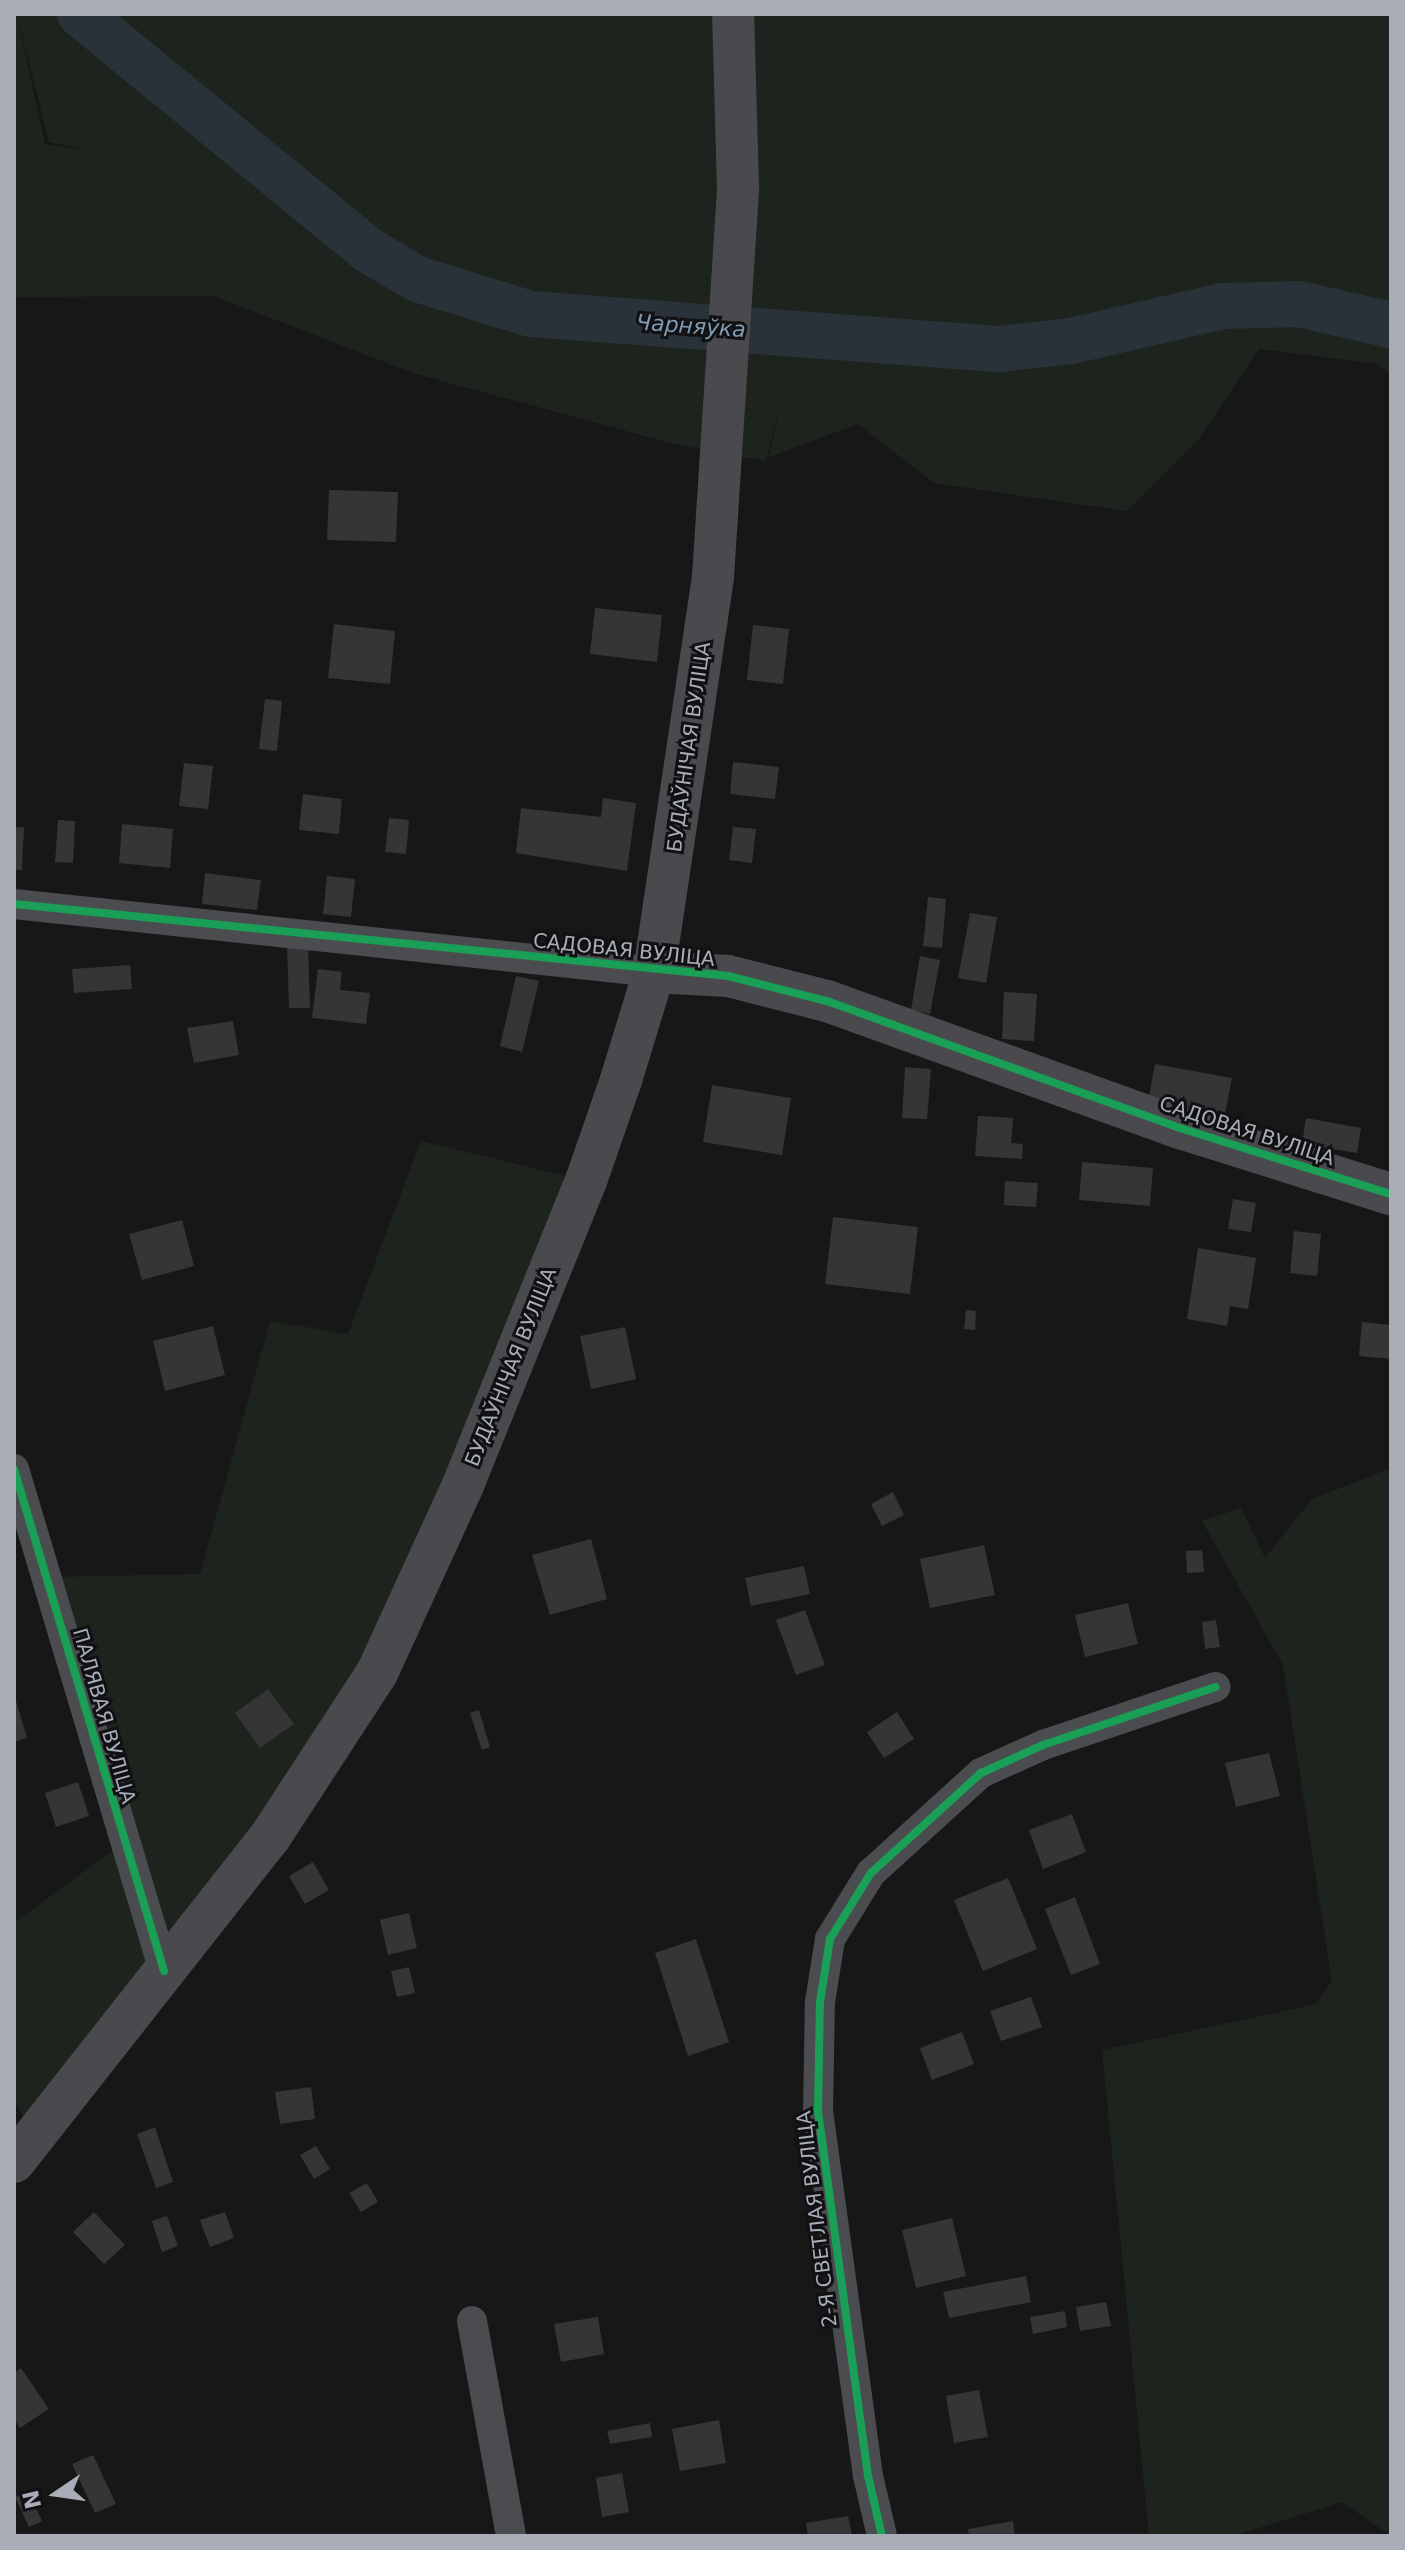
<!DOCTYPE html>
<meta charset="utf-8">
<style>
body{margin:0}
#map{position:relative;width:1405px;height:2550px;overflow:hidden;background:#171717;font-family:"DejaVu Sans",sans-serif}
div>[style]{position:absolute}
.green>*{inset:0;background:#1d241e}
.river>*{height:46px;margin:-23px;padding:0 23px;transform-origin:23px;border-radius:23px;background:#2a3239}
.building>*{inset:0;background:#353536}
.street>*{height:30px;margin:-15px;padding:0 15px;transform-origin:15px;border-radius:15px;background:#4b4c50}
.secondary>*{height:42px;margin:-21px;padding:0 21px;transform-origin:21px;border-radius:21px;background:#4a4a4e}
.cycleway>*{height:8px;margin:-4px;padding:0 4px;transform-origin:4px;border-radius:4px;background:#1a9f57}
span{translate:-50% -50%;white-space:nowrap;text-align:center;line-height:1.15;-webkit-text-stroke:6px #111113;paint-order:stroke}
.street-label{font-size:20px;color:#a8adb8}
.water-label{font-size:22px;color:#7f9bb3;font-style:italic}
.frame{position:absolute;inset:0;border:16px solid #a8adb8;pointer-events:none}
.north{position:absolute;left:16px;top:2454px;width:80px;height:80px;-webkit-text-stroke:6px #111113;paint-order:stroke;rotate:257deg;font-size:22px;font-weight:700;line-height:32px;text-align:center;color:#a8adb8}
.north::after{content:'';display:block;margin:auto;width:28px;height:36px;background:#a8adb8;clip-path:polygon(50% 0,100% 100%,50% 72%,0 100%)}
</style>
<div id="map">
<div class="green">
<i style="clip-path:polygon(evenodd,14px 14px,1391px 14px,1391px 374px,1377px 364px,1259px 349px,1199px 439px,1127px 511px,934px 483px,858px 424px,769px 457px,781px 399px,766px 461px,674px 444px,413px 373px,214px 296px,14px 297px,14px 14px,17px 15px,49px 142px,91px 151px,45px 144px,17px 15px)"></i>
<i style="clip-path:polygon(421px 1141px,586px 1181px,377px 1673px,34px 2137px,14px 2099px,14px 1923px,124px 1842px,46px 1577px,200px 1574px,270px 1321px,348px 1334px)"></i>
<i style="clip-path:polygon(1391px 1468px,1391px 2536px,1342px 2502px,1233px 2536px,1149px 2536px,1102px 2050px,1316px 2004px,1332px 1981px,1283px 1665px,1202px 1521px,1241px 1508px,1265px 1558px,1312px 1499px)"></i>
</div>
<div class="river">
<i style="left:80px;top:14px;width:372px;rotate:39.3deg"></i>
<i style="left:368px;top:250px;width:57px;rotate:30.6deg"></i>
<i style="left:417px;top:279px;width:119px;rotate:17.1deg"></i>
<i style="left:531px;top:314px;width:470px;rotate:4.3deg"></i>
<i style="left:1000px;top:349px;width:71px;rotate:-6.4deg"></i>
<i style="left:1071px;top:341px;width:156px;rotate:-13deg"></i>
<i style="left:1223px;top:306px;width:76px;rotate:-1.5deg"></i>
<i style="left:1299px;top:304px;width:94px;rotate:12.9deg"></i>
</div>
<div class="building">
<i style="clip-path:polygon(329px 490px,398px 492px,396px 542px,327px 540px)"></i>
<i style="clip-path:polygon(595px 608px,662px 615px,657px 662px,590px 654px)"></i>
<i style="clip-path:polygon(334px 624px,395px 631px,390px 684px,328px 678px)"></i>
<i style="clip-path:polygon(753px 625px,789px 629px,783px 684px,747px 680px)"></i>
<i style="clip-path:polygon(265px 699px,282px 701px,277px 751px,259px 749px)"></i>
<i style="clip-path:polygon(733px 762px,779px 767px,775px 799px,730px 794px)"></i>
<i style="clip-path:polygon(184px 763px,213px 766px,208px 809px,179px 806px)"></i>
<i style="clip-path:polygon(303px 794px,342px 799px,339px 834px,299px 830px)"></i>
<i style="clip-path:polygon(603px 798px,636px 803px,627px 871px,516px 853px,521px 808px,601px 817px)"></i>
<i style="clip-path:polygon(389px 818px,409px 820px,406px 854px,385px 852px)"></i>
<i style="clip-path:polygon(58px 820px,75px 821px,73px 863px,55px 862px)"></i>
<i style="clip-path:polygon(122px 824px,173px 829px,170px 868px,119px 863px)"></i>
<i style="clip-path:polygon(14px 827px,24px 827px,22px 870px,14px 870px)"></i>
<i style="clip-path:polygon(733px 827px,756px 829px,752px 863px,729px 860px)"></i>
<i style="clip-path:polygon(205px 873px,261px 880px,257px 910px,202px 904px)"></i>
<i style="clip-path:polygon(327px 876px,355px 879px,351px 917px,323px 914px)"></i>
<i style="clip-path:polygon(928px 897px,946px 899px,942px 948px,923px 946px)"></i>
<i style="clip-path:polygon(970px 913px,997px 917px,986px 983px,958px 978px)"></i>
<i style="clip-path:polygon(308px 942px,310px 1008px,289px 1008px,287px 943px)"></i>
<i style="clip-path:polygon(920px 956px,940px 960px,930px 1014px,911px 1010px)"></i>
<i style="clip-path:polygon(130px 965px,132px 989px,74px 993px,72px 969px)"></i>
<i style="clip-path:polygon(318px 969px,342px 972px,340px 990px,370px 993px,366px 1024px,312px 1018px)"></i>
<i style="clip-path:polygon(516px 976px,539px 981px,522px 1052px,500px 1046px)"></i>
<i style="clip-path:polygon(1004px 992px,1037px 994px,1034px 1041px,1002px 1039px)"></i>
<i style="clip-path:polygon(233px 1021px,239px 1055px,194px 1063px,187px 1028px)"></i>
<i style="clip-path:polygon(1155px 1064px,1232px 1078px,1225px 1114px,1148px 1101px)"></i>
<i style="clip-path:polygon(905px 1067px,931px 1069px,927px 1119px,902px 1118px)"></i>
<i style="clip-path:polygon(712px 1085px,791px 1098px,782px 1155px,703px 1142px)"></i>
<i style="clip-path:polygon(978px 1116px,1013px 1118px,1011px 1143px,1023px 1144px,1022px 1159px,975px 1156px)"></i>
<i style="clip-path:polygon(1306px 1118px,1361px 1128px,1357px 1153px,1302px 1144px)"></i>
<i style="clip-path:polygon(1082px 1162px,1153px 1168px,1150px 1206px,1079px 1200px)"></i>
<i style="clip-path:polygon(1005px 1181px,1038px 1183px,1036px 1207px,1004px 1205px)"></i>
<i style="clip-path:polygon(1233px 1199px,1256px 1203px,1251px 1232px,1228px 1229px)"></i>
<i style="clip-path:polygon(833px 1217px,918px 1227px,910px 1294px,825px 1284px)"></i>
<i style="clip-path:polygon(182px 1220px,194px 1266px,142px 1280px,129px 1234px)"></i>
<i style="clip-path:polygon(1294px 1231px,1321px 1234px,1317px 1276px,1290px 1273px)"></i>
<i style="clip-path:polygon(1198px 1248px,1256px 1258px,1248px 1309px,1230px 1306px,1227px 1326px,1187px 1319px)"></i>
<i style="clip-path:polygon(966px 1310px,976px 1311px,975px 1330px,964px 1329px)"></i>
<i style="clip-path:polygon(1362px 1322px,1391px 1325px,1391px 1359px,1359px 1356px)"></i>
<i style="clip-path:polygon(213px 1326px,225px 1375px,165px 1391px,153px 1341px)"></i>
<i style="clip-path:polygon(625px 1327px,636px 1379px,591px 1389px,580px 1336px)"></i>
<i style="clip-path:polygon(893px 1492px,904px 1515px,882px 1526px,871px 1504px)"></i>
<i style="clip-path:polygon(591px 1539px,607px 1599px,550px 1615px,532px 1555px)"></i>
<i style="clip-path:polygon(984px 1545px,995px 1595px,930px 1608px,920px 1559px)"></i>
<i style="clip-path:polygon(1202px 1550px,1204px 1572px,1187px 1573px,1186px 1551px)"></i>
<i style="clip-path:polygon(804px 1566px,810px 1594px,751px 1606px,745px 1578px)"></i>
<i style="clip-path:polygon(1128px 1603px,1138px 1644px,1085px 1657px,1075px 1615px)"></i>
<i style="clip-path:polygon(805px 1610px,825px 1665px,796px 1675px,776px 1620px)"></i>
<i style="clip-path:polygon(1216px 1620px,1220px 1647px,1205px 1649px,1202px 1622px)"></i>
<i style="clip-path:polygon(268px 1689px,294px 1724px,260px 1748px,235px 1713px)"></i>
<i style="clip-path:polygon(14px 1694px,27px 1738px,14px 1742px)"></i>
<i style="clip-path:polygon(479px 1710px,490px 1747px,482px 1750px,470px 1713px)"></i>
<i style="clip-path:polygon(897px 1712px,914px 1739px,884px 1758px,867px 1732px)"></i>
<i style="clip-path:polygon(1269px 1753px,1280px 1796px,1236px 1807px,1225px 1763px)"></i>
<i style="clip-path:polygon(78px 1782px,89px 1816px,56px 1827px,45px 1793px)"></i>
<i style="clip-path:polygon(1072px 1814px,1086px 1852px,1043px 1869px,1029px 1830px)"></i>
<i style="clip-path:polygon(313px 1862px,329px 1890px,305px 1904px,289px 1876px)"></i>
<i style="clip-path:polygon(1008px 1878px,1037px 1949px,983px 1971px,954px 1900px)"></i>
<i style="clip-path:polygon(1075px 1897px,1100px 1964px,1071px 1975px,1045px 1909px)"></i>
<i style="clip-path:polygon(409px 1913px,417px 1948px,388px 1955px,380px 1920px)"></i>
<i style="clip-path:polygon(696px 1939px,729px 2042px,688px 2056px,655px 1953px)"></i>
<i style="clip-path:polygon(409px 1967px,415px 1993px,397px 1997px,391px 1971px)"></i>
<i style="clip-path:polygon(1031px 1997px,1042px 2027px,1001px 2041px,990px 2011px)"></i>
<i style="clip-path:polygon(962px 2032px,974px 2064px,932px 2080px,920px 2048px)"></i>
<i style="clip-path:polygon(311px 2087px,315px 2119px,280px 2124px,275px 2092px)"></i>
<i style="clip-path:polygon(155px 2127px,173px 2182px,156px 2188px,137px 2134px)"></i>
<i style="clip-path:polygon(316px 2146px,330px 2169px,314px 2179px,300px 2155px)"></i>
<i style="clip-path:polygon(367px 2183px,378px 2202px,361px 2212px,349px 2193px)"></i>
<i style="clip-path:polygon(94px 2212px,125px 2245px,104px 2264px,73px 2232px)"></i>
<i style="clip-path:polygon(225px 2212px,234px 2238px,210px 2247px,200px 2220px)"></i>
<i style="clip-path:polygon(167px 2216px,178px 2246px,162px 2252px,152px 2221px)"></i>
<i style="clip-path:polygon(952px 2218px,966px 2276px,916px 2288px,902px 2230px)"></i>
<i style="clip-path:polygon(1026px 2276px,1031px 2302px,949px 2318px,943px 2292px)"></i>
<i style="clip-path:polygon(1106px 2302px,1111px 2326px,1080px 2331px,1076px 2307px)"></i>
<i style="clip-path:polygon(1065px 2311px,1067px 2327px,1033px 2334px,1030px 2317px)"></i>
<i style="clip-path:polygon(598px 2317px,604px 2354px,561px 2362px,554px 2324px)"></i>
<i style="clip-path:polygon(21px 2368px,49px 2409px,20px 2428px,14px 2419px,14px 2373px)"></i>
<i style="clip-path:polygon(979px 2390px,988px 2437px,954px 2443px,946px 2396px)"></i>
<i style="clip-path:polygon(719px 2420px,726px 2463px,680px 2471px,672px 2429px)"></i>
<i style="clip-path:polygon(650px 2423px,652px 2437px,610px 2444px,607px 2431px)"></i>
<i style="clip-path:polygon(93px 2455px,116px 2504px,95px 2513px,72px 2464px)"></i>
<i style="clip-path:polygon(622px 2473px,629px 2512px,602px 2517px,596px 2478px)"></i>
<i style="clip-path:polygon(28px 2491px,42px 2521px,29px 2527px,15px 2497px)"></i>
<i style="clip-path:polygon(848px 2516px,852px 2535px,808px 2536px,806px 2523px)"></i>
<i style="clip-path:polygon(1013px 2521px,1015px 2536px,969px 2536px,968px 2529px)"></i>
</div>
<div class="street">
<i style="left:14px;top:904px;width:644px;rotate:6.06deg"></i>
<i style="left:14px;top:1469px;width:524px;rotate:73.36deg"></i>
<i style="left:472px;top:2321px;width:219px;rotate:79.7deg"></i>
<i style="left:882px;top:2536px;width:62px;rotate:-103.1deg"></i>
<i style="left:868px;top:2476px;width:367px;rotate:-97.8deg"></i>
<i style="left:818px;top:2112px;width:110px;rotate:-89deg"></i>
<i style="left:820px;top:2002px;width:64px;rotate:-81deg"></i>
<i style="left:830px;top:1939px;width:78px;rotate:-58.2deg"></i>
<i style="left:871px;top:1873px;width:149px;rotate:-42.3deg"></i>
<i style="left:981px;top:1773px;width:68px;rotate:-24.3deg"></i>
<i style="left:1043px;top:1745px;width:182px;rotate:-18.6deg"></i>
</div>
<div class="secondary">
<i style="left:654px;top:972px;width:74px;rotate:3.1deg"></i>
<i style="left:728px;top:976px;width:102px;rotate:14.2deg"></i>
<i style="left:827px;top:1001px;width:375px;rotate:19.8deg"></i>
<i style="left:1180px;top:1128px;width:221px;rotate:17.4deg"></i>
<i style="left:14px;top:2162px;width:414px;rotate:-51.8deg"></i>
<i style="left:270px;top:1837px;width:196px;rotate:-56.9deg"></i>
<i style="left:377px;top:1673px;width:207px;rotate:-65.4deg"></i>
<i style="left:463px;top:1485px;width:328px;rotate:-68deg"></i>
<i style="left:586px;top:1181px;width:107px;rotate:-70.9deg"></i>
<i style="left:621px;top:1080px;width:113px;rotate:-73deg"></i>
<i style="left:654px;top:972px;width:399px;rotate:-81.5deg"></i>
<i style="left:713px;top:577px;width:390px;rotate:-86.3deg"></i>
<i style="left:738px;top:188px;width:174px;rotate:-91.6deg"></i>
</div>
<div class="cycleway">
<i style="left:14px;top:904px;width:718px;rotate:5.76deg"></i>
<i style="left:728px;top:976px;width:102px;rotate:14.2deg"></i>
<i style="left:827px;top:1001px;width:375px;rotate:19.8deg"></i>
<i style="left:1180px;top:1128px;width:221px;rotate:17.4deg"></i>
<i style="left:14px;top:1469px;width:524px;rotate:73.36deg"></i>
<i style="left:882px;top:2536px;width:62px;rotate:-103.1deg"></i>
<i style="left:868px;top:2476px;width:367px;rotate:-97.8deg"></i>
<i style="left:818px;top:2112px;width:110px;rotate:-89deg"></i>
<i style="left:820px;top:2002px;width:64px;rotate:-81deg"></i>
<i style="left:830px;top:1939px;width:78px;rotate:-58.2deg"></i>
<i style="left:871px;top:1873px;width:149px;rotate:-42.3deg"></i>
<i style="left:981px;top:1773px;width:68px;rotate:-24.3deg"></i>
<i style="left:1043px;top:1745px;width:182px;rotate:-18.6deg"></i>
</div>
<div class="street-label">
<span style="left:689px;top:747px;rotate:-82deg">БУДАЎНІЧАЯ ВУЛІЦА</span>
<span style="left:624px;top:950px;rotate:6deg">САДОВАЯ ВУЛІЦА</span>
<span style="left:1247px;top:1131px;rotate:18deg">САДОВАЯ ВУЛІЦА</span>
<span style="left:511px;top:1367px;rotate:-68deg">БУДАЎНІЧАЯ ВУЛІЦА</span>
<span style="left:104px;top:1716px;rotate:74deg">ПАЛЯВАЯ ВУЛІЦА</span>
<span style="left:817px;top:2219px;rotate:-97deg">2-Я СВЕТЛАЯ ВУЛІЦА</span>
</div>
<div class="water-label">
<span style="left:691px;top:326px;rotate:4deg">Чарняўка</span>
</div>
<div class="frame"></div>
<div class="north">N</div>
</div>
